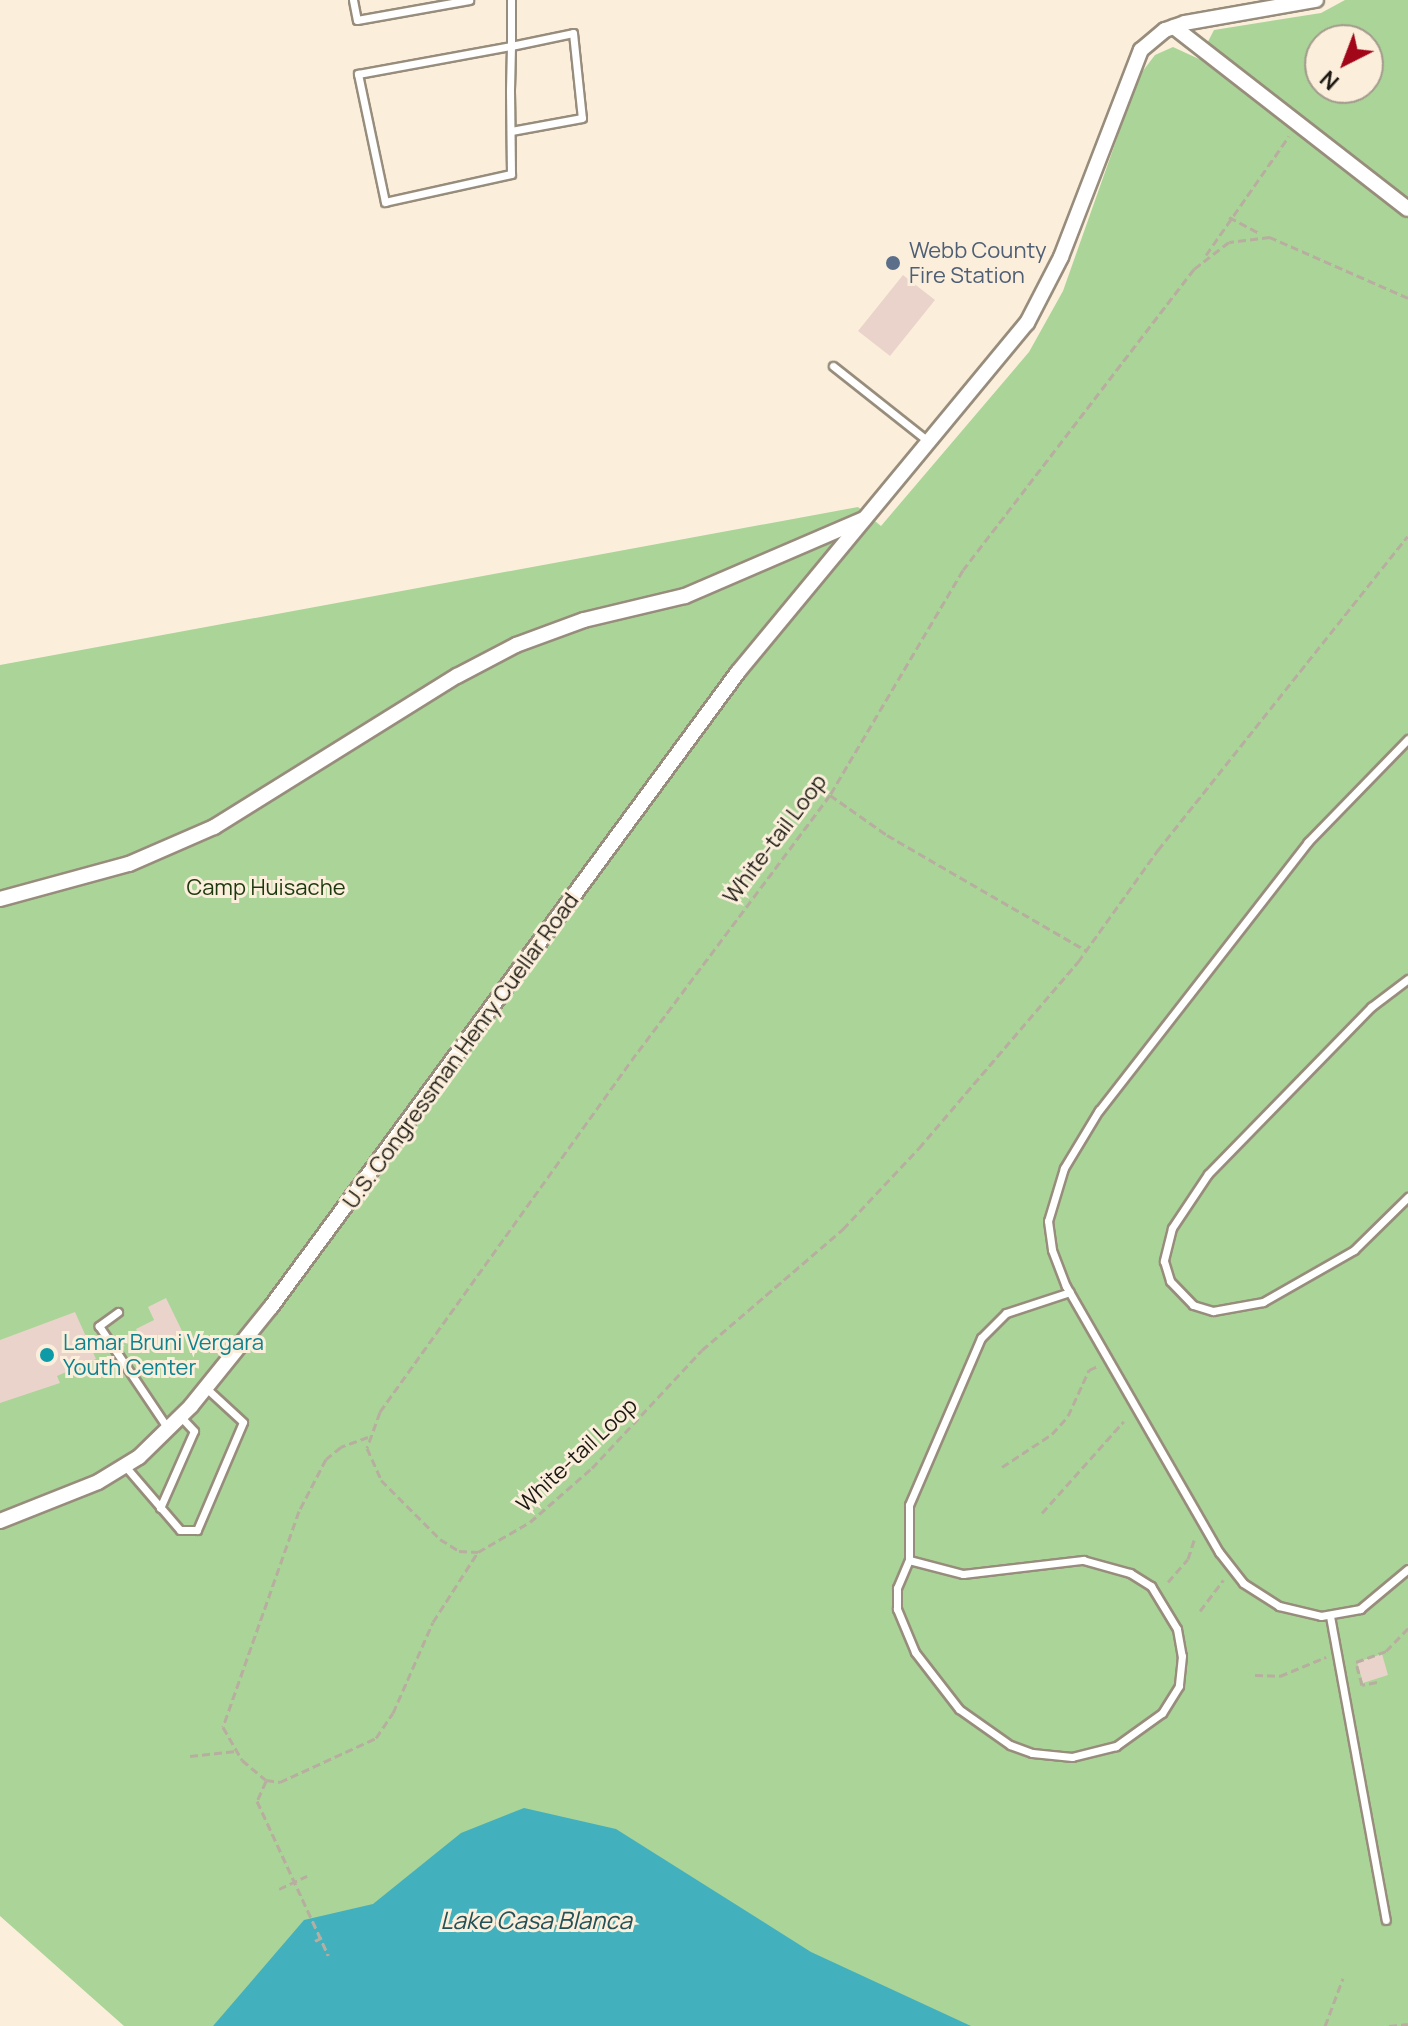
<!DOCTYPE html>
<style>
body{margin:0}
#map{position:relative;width:1408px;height:2026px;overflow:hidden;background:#fbefdc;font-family:Manrope,sans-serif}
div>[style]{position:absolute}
.green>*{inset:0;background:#aad498}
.water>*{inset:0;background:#43b1bd}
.building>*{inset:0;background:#ead3cb}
.path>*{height:3px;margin-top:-1.5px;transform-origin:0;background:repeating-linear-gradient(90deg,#b8ae9f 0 8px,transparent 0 12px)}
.roads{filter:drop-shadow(2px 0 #988d7c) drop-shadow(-2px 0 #988d7c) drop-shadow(0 2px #988d7c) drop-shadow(0 -2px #988d7c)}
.lane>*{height:7px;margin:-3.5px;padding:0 3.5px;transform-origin:3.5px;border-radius:3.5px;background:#fff}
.street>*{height:14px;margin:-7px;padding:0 7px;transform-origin:7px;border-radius:7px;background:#fff}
.dots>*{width:22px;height:22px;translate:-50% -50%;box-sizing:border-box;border:4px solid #fbefdc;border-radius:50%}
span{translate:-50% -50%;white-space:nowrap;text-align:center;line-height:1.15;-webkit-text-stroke:6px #fbefdc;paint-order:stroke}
.service-label{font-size:22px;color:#4e5e75}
.left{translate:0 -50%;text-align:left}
.street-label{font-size:22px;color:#1e1a13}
.park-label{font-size:22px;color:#1c390d}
.culture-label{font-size:22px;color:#0d838f}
.water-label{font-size:24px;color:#225157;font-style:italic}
.north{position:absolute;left:1304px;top:24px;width:80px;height:80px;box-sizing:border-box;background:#fbefdc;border:2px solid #a39a8c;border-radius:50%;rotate:222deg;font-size:22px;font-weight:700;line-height:32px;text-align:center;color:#1e1a13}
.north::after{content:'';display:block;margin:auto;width:28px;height:36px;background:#a20619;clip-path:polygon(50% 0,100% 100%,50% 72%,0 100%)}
</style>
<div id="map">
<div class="green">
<i style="clip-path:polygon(evenodd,1345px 0,1408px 0,1408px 2026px,124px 2026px,0 1916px,0 665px,858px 507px,881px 526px,1029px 352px,1063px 291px,1139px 76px,1155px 55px,1173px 47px,1199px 59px,1214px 30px,1321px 13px,1345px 0,1320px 40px,1368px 40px,1368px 88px,1320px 88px,1320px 40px)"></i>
</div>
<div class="water">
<i style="clip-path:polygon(524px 1808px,616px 1829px,811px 1952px,971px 2026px,213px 2026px,304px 1920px,373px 1904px,461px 1833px)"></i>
</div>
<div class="building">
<i style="clip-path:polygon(903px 275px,935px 300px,890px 356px,858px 331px)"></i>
<i style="clip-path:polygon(166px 1298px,183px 1333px,146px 1351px,136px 1329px,154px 1320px,148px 1307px)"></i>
<i style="clip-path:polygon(75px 1312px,96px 1359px,57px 1376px,60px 1383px,0 1403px,0 1340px)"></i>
<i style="clip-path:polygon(1382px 1654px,1388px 1675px,1363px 1683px,1357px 1662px)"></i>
</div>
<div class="path">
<i style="left:1229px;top:217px;width:36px;rotate:28deg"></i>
<i style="left:1206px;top:255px;width:145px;rotate:-55.1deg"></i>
<i style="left:1408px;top:298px;width:151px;rotate:-156.2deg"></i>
<i style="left:1270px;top:237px;width:41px;rotate:173deg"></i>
<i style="left:1229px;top:242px;width:44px;rotate:142.4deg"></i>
<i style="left:1194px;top:269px;width:379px;rotate:127.5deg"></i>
<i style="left:963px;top:570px;width:261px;rotate:120.6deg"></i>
<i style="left:830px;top:795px;width:324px;rotate:126.8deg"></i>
<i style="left:636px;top:1054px;width:440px;rotate:125.6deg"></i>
<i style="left:380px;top:1412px;width:38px;rotate:110deg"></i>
<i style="left:367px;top:1448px;width:35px;rotate:66deg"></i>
<i style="left:381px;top:1480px;width:83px;rotate:45deg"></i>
<i style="left:440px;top:1539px;width:22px;rotate:32deg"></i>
<i style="left:459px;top:1551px;width:19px;rotate:3deg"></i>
<i style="left:478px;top:1552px;width:60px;rotate:-30deg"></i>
<i style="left:530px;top:1522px;width:82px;rotate:-41.1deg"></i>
<i style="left:592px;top:1468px;width:161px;rotate:-47deg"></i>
<i style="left:702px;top:1350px;width:186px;rotate:-40.6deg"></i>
<i style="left:843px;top:1229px;width:111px;rotate:-46.8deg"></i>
<i style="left:919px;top:1148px;width:245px;rotate:-49.5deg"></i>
<i style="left:1078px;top:962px;width:138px;rotate:-54.5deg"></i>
<i style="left:1158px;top:850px;width:401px;rotate:-51.5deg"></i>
<i style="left:830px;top:795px;width:70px;rotate:35.1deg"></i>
<i style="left:887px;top:835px;width:231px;rotate:30.1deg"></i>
<i style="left:368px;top:1437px;width:29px;rotate:160deg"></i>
<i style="left:341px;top:1447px;width:19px;rotate:141deg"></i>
<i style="left:326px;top:1459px;width:59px;rotate:117.4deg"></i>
<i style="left:299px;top:1511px;width:229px;rotate:109.4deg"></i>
<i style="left:223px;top:1727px;width:38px;rotate:60deg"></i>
<i style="left:242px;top:1760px;width:31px;rotate:40deg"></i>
<i style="left:266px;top:1780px;width:14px;rotate:8deg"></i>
<i style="left:280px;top:1782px;width:106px;rotate:-24.6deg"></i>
<i style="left:376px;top:1738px;width:30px;rotate:-56deg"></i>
<i style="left:393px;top:1713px;width:99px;rotate:-66.3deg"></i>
<i style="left:433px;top:1622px;width:83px;rotate:-57.3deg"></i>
<i style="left:1002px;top:1467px;width:60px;rotate:-33.4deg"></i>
<i style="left:1052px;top:1434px;width:24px;rotate:-48deg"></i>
<i style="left:1068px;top:1416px;width:51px;rotate:-65.5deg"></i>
<i style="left:1089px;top:1370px;width:10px;rotate:-24deg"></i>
<i style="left:1042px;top:1513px;width:123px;rotate:-48.3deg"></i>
<i style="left:1168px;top:1582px;width:30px;rotate:-49deg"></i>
<i style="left:1188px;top:1559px;width:22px;rotate:-72deg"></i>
<i style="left:1200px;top:1611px;width:39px;rotate:-53deg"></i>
<i style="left:1255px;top:1675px;width:25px;rotate:2deg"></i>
<i style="left:1280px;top:1676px;width:50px;rotate:-22.4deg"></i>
<i style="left:1377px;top:1682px;width:15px;rotate:169deg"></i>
<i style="left:1362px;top:1685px;width:24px;rotate:-105deg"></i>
<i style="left:1356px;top:1662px;width:32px;rotate:-20deg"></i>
<i style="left:1386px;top:1651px;width:32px;rotate:-46deg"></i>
<i style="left:190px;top:1756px;width:46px;rotate:-6.2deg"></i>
<i style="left:266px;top:1781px;width:22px;rotate:114deg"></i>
<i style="left:257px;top:1801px;width:170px;rotate:65.2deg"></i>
<i style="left:279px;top:1889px;width:31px;rotate:-25deg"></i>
<i style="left:315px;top:1941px;width:11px;rotate:-27deg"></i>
<i style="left:1325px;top:2026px;width:51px;rotate:-69.4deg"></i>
<i style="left:1389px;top:2026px;width:19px;rotate:-6deg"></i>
</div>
<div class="roads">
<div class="lane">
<i style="left:353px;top:0;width:20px;rotate:79deg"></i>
<i style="left:357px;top:20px;width:114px;rotate:-10.1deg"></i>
<i style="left:511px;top:0;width:46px;rotate:90deg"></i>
<i style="left:511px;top:46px;width:45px;rotate:91.3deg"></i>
<i style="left:510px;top:91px;width:83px;rotate:89.3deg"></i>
<i style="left:511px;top:174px;width:129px;rotate:167.5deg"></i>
<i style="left:385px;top:202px;width:131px;rotate:-101.9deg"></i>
<i style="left:358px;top:74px;width:156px;rotate:-10.4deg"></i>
<i style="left:511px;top:46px;width:63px;rotate:-11.8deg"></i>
<i style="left:573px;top:33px;width:85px;rotate:84deg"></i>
<i style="left:582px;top:118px;width:72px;rotate:169.6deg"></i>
<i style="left:833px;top:366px;width:121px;rotate:38.3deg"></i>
<i style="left:1408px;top:739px;width:144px;rotate:134.2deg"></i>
<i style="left:1308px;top:842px;width:340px;rotate:127.9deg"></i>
<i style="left:1099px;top:1110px;width:68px;rotate:121.1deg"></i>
<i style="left:1064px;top:1168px;width:55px;rotate:106.8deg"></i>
<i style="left:1048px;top:1221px;width:29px;rotate:82deg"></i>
<i style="left:1052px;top:1250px;width:39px;rotate:69deg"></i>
<i style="left:1066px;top:1286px;width:307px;rotate:60.1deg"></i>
<i style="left:1219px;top:1552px;width:39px;rotate:52deg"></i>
<i style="left:1243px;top:1583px;width:43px;rotate:32.6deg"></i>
<i style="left:1279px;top:1606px;width:43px;rotate:13.4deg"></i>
<i style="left:1321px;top:1616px;width:40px;rotate:-10deg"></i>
<i style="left:1360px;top:1609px;width:62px;rotate:-39.8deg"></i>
<i style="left:1408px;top:979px;width:46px;rotate:142.9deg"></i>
<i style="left:1371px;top:1007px;width:233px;rotate:134.3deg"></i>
<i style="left:1208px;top:1174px;width:65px;rotate:123.7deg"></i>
<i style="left:1172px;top:1228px;width:34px;rotate:104deg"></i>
<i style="left:1164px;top:1261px;width:21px;rotate:73deg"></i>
<i style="left:1170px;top:1281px;width:33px;rotate:46deg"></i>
<i style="left:1193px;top:1305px;width:21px;rotate:17deg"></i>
<i style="left:1213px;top:1311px;width:51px;rotate:-10.2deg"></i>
<i style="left:1263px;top:1302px;width:105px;rotate:-29.7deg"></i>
<i style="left:1354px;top:1250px;width:76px;rotate:-44.5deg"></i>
<i style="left:118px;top:1312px;width:24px;rotate:144deg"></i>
<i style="left:99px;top:1326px;width:125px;rotate:56.1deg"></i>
<i style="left:125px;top:1466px;width:84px;rotate:49.3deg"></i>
<i style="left:180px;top:1530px;width:17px"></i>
<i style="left:197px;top:1530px;width:117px;rotate:-66.9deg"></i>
<i style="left:243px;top:1422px;width:50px;rotate:-137.4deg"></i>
<i style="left:160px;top:1508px;width:84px;rotate:-66.2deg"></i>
<i style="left:194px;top:1431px;width:19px;rotate:-133deg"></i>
<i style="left:909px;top:1560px;width:56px;rotate:14.5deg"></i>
<i style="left:963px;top:1574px;width:121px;rotate:-6.7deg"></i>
<i style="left:1083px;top:1560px;width:49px;rotate:15.5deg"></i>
<i style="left:1130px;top:1573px;width:25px;rotate:32deg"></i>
<i style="left:1151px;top:1586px;width:50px;rotate:58.8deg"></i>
<i style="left:1177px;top:1629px;width:27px;rotate:80deg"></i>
<i style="left:1182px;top:1656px;width:30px;rotate:96deg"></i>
<i style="left:1179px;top:1686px;width:32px;rotate:122deg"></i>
<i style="left:1162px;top:1713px;width:57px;rotate:144.3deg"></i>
<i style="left:1116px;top:1746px;width:45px;rotate:166deg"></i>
<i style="left:1072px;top:1757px;width:40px;rotate:-174.3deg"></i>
<i style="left:1032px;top:1753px;width:23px;rotate:-160deg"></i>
<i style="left:1010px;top:1745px;width:62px;rotate:-144.8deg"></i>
<i style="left:959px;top:1709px;width:72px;rotate:-127.7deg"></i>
<i style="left:915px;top:1652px;width:47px;rotate:-112.7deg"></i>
<i style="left:897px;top:1609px;width:21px;rotate:-90deg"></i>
<i style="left:897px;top:1588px;width:30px;rotate:-67deg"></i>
<i style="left:909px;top:1560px;width:55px;rotate:-90deg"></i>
<i style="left:909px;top:1505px;width:182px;rotate:-66.7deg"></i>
<i style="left:981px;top:1338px;width:35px;rotate:-45deg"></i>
<i style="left:1006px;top:1313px;width:67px;rotate:-18.2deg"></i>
<i style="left:1330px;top:1616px;width:309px;rotate:79.6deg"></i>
</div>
<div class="street">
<i style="left:1174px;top:27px;width:296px;rotate:37.9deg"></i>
<i style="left:0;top:899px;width:134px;rotate:-15.2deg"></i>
<i style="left:129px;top:864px;width:93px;rotate:-23.5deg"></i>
<i style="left:214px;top:827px;width:286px;rotate:-31.9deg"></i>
<i style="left:457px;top:676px;width:67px;rotate:-27.7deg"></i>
<i style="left:516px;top:645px;width:72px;rotate:-20.2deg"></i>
<i style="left:584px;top:620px;width:104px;rotate:-13.4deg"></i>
<i style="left:685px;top:596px;width:195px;rotate:-23.3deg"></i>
<i style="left:0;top:1521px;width:105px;rotate:-21.7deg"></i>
<i style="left:98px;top:1482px;width:48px;rotate:-31.4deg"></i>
<i style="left:139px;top:1457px;width:73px;rotate:-44.4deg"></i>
<i style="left:191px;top:1406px;width:127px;rotate:-51.1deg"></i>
<i style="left:271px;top:1307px;width:788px;rotate:-53.67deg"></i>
<i style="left:738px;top:672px;width:453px;rotate:-50.4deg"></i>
<i style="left:1027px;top:323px;width:74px;rotate:-62.7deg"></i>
<i style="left:1061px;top:257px;width:222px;rotate:-68.9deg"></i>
<i style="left:1141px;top:50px;width:31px;rotate:-40deg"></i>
<i style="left:1165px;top:30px;width:21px;rotate:-19deg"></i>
<i style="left:1185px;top:23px;width:133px;rotate:-10deg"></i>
</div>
</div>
<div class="dots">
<i style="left:893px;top:263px;background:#5c6f8a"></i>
<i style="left:47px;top:1355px;background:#0f9aa8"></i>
</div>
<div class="service-label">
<span class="left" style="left:909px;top:263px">Webb County<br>Fire Station</span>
</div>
<div class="street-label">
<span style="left:775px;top:839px;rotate:-53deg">White-tail Loop</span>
<span style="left:461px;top:1051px;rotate:-54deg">U.S. Congressman Henry Cuellar Road</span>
<span style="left:577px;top:1455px;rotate:-43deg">White-tail Loop</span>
</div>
<div class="park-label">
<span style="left:266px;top:888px">Camp Huisache</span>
</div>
<div class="culture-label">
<span class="left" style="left:63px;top:1355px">Lamar Bruni Vergara<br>Youth Center</span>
</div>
<div class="water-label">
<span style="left:536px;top:1920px">Lake Casa Blanca</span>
</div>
<div class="north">N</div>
</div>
